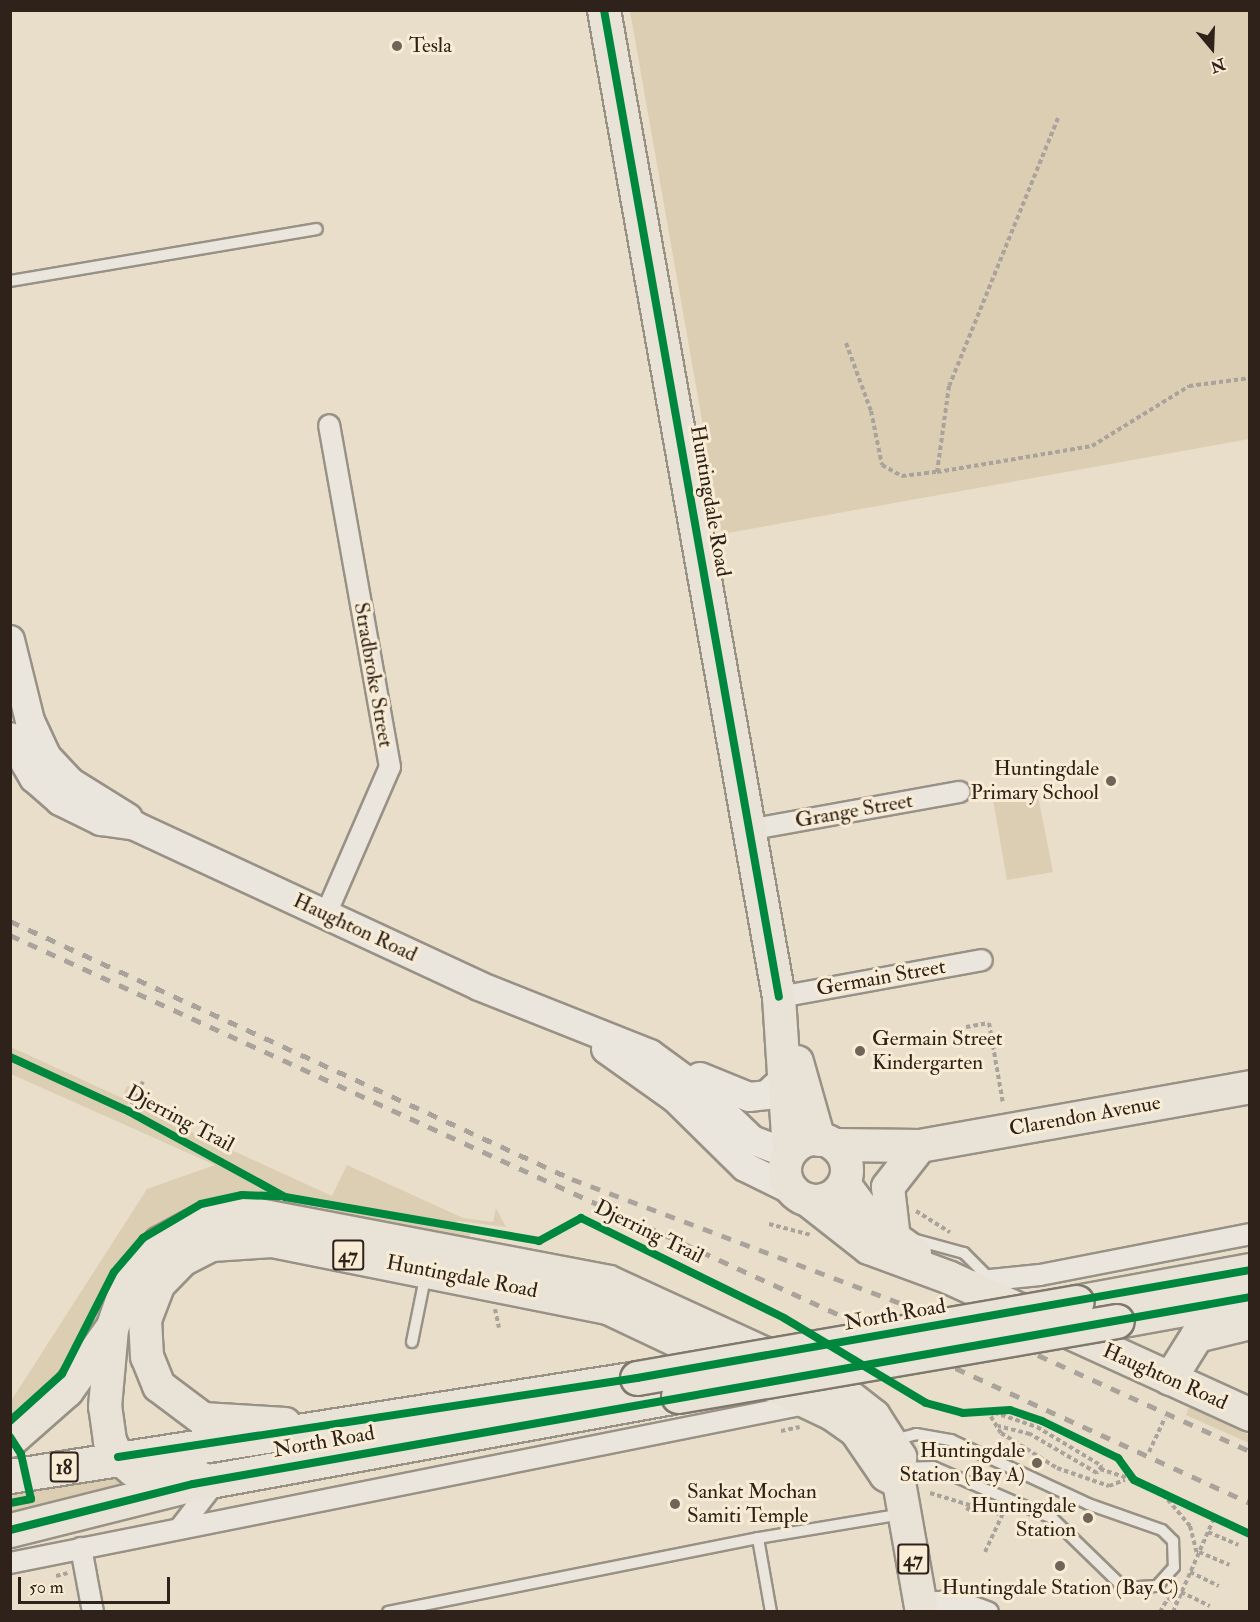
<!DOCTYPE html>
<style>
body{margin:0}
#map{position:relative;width:1260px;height:1622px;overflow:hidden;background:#e8deca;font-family:"IM FELL Double Pica",serif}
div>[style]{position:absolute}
.green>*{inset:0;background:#dcceb3}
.path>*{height:4px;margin-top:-2px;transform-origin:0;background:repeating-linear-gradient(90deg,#a9a39b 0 4.5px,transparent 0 7.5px)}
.roads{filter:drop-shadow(2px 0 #989185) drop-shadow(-2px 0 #989185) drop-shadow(0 2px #989185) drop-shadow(0 -2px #989185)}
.lane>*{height:10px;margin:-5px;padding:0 5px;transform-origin:5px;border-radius:5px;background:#ebe6dd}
.street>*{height:20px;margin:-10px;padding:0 10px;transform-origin:10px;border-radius:10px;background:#ebe6dd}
.secondary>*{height:28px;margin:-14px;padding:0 14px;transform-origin:14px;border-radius:14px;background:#ebe6dd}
.primary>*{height:32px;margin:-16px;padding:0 16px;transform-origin:16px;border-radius:16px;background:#e9e2d7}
.primary>.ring{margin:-16px;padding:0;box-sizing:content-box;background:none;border:32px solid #e9e2d7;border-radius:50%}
.highway>*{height:33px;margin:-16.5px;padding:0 16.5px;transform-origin:16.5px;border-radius:16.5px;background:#e9e2d7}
.rail>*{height:4.5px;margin-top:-2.25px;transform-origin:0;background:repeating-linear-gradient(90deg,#a9a39b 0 10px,transparent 0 20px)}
.bridges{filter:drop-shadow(2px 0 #7e786d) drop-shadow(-2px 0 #7e786d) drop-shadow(0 2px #7e786d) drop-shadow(0 -2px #7e786d)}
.highway-bridge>*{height:33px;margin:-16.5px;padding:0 16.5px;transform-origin:16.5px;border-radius:16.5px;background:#e9e2d7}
.cycleway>*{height:8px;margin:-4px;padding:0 4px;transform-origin:4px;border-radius:4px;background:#00873e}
.dots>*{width:16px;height:16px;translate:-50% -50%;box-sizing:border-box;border:3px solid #f8ecd4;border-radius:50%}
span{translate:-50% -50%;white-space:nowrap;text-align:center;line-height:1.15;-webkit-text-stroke:6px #f8ecd4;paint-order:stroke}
.shield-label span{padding:2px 4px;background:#f8ecd4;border:2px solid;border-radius:4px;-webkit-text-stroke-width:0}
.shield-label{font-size:20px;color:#2e221b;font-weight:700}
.poi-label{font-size:21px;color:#2e221b}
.left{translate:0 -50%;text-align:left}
.right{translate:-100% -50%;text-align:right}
.street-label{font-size:21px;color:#2e221b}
.frame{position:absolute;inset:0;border:12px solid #2e221b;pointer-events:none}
.north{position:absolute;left:1182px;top:18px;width:60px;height:60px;-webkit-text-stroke:4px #f8ecd4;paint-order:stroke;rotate:161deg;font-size:16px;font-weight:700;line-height:24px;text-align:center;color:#2e221b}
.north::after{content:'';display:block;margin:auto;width:21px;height:27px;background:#2e221b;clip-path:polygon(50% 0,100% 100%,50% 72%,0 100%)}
.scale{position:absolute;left:18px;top:1577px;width:152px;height:27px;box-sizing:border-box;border:3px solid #2e221b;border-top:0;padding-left:8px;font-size:18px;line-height:21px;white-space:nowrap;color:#2e221b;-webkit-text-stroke:4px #f8ecd4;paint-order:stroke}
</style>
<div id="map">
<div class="green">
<i style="clip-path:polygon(630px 11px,1249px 11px,1249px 439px,722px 534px)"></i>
<i style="clip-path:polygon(1036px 786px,1053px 872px,1007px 880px,992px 794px)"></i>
<i style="clip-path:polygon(11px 1047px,122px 1098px,127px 1086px,135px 1089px,123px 1114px,133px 1119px,135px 1106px,332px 1196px,347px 1165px,463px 1218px,493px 1222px,496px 1208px,506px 1227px,457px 1221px,457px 1231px,471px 1234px,468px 1239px,263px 1201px,90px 1342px,63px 1382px,11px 1428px,11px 1401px,147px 1189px,215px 1165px,11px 1074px)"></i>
<i style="clip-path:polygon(1189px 1407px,1249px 1435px,1249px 1443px,1186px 1415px)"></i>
<i style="clip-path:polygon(96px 1471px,160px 1474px,11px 1519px,11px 1489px)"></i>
</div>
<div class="path">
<i style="left:1058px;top:118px;width:289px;rotate:112.1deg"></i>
<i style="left:949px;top:386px;width:87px;rotate:97.9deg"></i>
<i style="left:937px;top:472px;width:157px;rotate:-9.5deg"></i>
<i style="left:1092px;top:446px;width:114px;rotate:-31.7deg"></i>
<i style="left:1189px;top:386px;width:62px;rotate:-7.5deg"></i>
<i style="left:846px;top:343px;width:72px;rotate:69.8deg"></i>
<i style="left:871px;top:411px;width:55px;rotate:78.5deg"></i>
<i style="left:882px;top:465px;width:23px;rotate:29deg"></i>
<i style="left:902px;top:476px;width:35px;rotate:-7deg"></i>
<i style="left:966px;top:1027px;width:23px;rotate:-10deg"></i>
<i style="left:989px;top:1023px;width:81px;rotate:80.1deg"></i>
<i style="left:128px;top:1111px;width:33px;rotate:-63deg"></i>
<i style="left:916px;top:1211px;width:40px;rotate:32deg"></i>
<i style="left:769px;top:1224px;width:43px;rotate:14.7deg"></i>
<i style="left:495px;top:1309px;width:19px;rotate:78deg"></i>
<i style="left:987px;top:1410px;width:53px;rotate:18.8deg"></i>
<i style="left:1037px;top:1427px;width:76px;rotate:31deg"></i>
<i style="left:1102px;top:1466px;width:9px;rotate:126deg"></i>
<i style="left:1097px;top:1473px;width:78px;rotate:-149.8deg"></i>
<i style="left:1030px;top:1434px;width:33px;rotate:-166deg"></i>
<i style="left:987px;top:1410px;width:27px;rotate:59deg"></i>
<i style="left:1001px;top:1433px;width:66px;rotate:32deg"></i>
<i style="left:1057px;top:1468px;width:55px;rotate:19.1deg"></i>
<i style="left:1109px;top:1486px;width:17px;rotate:-21deg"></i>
<i style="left:781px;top:1431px;width:19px;rotate:-12deg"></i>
<i style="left:1149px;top:1452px;width:38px;rotate:-65deg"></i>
<i style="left:1100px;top:1469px;width:36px;rotate:18deg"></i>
<i style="left:930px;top:1493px;width:75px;rotate:17deg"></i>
<i style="left:1163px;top:1494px;width:42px;rotate:49.8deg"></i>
<i style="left:1190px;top:1526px;width:30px;rotate:76deg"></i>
<i style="left:967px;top:1511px;width:7px;rotate:-63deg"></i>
<i style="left:1208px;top:1532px;width:33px;rotate:23deg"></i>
<i style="left:985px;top:1552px;width:45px;rotate:-65.1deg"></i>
<i style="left:1199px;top:1552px;width:33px;rotate:23deg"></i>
<i style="left:1190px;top:1572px;width:32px;rotate:26deg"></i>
<i style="left:56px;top:1576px;width:12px;rotate:-14deg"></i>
<i style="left:1181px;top:1592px;width:32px;rotate:26deg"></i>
<i style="left:1160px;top:1612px;width:16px;rotate:-60deg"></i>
<i style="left:1168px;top:1598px;width:9px;rotate:27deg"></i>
<i style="left:1173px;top:1612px;width:103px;rotate:-66.4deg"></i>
</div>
<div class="roads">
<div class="lane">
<i style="left:10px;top:281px;width:311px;rotate:-9.6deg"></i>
<i style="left:909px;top:1238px;width:57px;rotate:15.3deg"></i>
<i style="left:964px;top:1253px;width:40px;rotate:45deg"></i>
<i style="left:412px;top:1342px;width:70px;rotate:-78.5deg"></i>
<i style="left:894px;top:1440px;width:23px;rotate:-15deg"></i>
<i style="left:916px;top:1434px;width:36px;rotate:10deg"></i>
<i style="left:951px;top:1440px;width:151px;rotate:25deg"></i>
<i style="left:1088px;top:1504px;width:78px;rotate:19.4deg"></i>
<i style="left:1162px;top:1530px;width:16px;rotate:45deg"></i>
<i style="left:1173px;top:1541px;width:26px;rotate:88deg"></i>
<i style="left:1174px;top:1567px;width:25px;rotate:132deg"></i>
<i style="left:1157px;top:1586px;width:33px;rotate:177deg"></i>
<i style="left:1124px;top:1588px;width:100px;rotate:-135.8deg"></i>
<i style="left:1052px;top:1518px;width:129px;rotate:-156.8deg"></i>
<i style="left:933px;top:1467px;width:30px;rotate:178deg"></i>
<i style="left:388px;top:1612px;width:377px;rotate:-11.3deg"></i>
<i style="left:771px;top:1612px;width:75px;rotate:-100deg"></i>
<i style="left:758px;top:1538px;width:147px;rotate:-9.4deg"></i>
</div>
<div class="street">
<i style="left:748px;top:830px;width:215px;rotate:-10.2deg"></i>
<i style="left:326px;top:914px;width:160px;rotate:-66.5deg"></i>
<i style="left:390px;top:767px;width:347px;rotate:-100.1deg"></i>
<i style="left:779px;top:997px;width:206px;rotate:-10.3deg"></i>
<i style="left:971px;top:1282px;width:69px;rotate:-5.8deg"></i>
<i style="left:1040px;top:1275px;width:214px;rotate:-11deg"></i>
<i style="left:180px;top:1528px;width:61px;rotate:-52.4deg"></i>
<i style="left:81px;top:1548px;width:65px;rotate:79.4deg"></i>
<i style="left:10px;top:1563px;width:816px;rotate:-11.31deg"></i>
<i style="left:920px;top:1603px;width:37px;rotate:-3deg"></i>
<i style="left:957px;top:1601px;width:33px;rotate:20deg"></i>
</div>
<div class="secondary">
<i style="left:10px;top:640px;width:83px;rotate:76.1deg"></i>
<i style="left:30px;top:721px;width:40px;rotate:65deg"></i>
<i style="left:47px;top:757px;width:34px;rotate:47deg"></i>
<i style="left:70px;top:782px;width:68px;rotate:31.8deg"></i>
<i style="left:10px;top:737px;width:48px;rotate:59.7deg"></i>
<i style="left:34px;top:778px;width:35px;rotate:41deg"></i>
<i style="left:60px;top:801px;width:46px;rotate:26deg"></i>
<i style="left:101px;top:821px;width:34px;rotate:8deg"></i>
<i style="left:135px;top:826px;width:379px;rotate:24.9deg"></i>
<i style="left:479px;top:986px;width:184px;rotate:21.7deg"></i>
<i style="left:650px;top:1054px;width:64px;rotate:36.2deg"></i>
<i style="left:702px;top:1092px;width:69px;rotate:43.8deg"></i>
<i style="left:752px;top:1140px;width:40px;rotate:21deg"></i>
<i style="left:606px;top:1049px;width:85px;rotate:35.4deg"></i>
<i style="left:675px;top:1098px;width:98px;rotate:44.6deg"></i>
<i style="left:745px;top:1167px;width:55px;rotate:26.1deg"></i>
<i style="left:700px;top:1077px;width:53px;rotate:22.2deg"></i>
<i style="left:749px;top:1097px;width:18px;rotate:-6deg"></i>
<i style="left:767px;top:1095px;width:21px;rotate:-43deg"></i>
</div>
<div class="primary">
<i style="left:604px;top:10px;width:1002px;rotate:79.95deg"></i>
<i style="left:779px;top:997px;width:155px;rotate:86.3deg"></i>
<i style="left:797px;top:1062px;width:81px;rotate:74.2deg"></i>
<i class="ring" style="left:785px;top:1139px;width:30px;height:30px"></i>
<i style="left:835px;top:1145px;width:85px;rotate:0.7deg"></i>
<i style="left:920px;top:1146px;width:335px;rotate:-10.1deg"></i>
<i style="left:844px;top:1184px;width:47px;rotate:53.6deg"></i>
<i style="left:872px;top:1222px;width:53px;rotate:35.8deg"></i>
<i style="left:809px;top:1201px;width:76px;rotate:38.1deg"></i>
<i style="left:869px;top:1248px;width:86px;rotate:20.3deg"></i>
<i style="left:950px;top:1278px;width:330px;rotate:24.5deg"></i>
<i style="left:894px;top:1239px;width:52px;rotate:-96.6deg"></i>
<i style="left:888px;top:1187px;width:52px;rotate:-52deg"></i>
<i style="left:1170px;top:1379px;width:51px;rotate:-57.9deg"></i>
<i style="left:1197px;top:1336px;width:55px;rotate:-13.8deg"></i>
<i style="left:285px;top:1424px;width:82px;rotate:-176.5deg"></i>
<i style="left:203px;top:1419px;width:55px;rotate:-143.1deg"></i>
<i style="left:159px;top:1386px;width:31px;rotate:-112deg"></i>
<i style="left:147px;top:1357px;width:37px;rotate:-93deg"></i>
<i style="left:145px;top:1320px;width:39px;rotate:-69deg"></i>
<i style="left:159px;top:1284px;width:33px;rotate:-46deg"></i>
<i style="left:182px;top:1260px;width:34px;rotate:-27deg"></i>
<i style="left:212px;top:1245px;width:60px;rotate:-3.8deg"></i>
<i style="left:272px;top:1241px;width:343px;rotate:11.3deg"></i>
<i style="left:608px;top:1308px;width:248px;rotate:25.3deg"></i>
<i style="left:832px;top:1414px;width:29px;rotate:35deg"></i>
<i style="left:856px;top:1431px;width:53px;rotate:55.7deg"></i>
<i style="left:886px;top:1475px;width:15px;rotate:28deg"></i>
<i style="left:10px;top:1441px;width:76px;rotate:-41.3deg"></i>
<i style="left:67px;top:1391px;width:74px;rotate:-54.4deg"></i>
<i style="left:209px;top:1481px;width:42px;rotate:-162deg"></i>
<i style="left:169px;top:1468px;width:36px;rotate:177deg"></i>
<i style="left:133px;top:1470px;width:20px;rotate:-139deg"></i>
<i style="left:118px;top:1457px;width:18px;rotate:-117deg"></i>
<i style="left:110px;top:1441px;width:34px;rotate:-98deg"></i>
<i style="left:105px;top:1407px;width:78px;rotate:-84.9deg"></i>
<i style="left:112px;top:1329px;width:52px;rotate:-70.9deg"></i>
<i style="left:129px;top:1280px;width:48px;rotate:-50deg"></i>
<i style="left:160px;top:1243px;width:51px;rotate:-28.1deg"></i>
<i style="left:205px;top:1219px;width:48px;rotate:-5.9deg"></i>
<i style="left:253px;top:1214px;width:362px;rotate:10.8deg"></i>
<i style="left:609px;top:1282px;width:251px;rotate:24.7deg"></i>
<i style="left:837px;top:1387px;width:47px;rotate:38.1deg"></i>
<i style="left:874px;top:1416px;width:49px;rotate:57.6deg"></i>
<i style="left:900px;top:1457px;width:25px;rotate:92deg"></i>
<i style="left:899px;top:1482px;width:132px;rotate:80deg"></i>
</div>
<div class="highway">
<i style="left:1076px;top:1302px;width:177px;rotate:-10.4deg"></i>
<i style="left:1117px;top:1321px;width:135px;rotate:-10.2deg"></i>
<i style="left:10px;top:1476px;width:635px;rotate:-8.88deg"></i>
<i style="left:10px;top:1530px;width:189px;rotate:-14.1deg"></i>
<i style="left:193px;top:1484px;width:493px;rotate:-10.3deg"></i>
</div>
</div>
<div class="rail">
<i style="left:10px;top:921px;width:618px;rotate:24.66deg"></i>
<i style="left:572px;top:1179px;width:498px;rotate:20.7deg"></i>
<i style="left:1038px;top:1355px;width:233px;rotate:24.4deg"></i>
<i style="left:10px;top:935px;width:1364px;rotate:24.61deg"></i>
</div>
<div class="bridges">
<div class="highway-bridge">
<i style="left:637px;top:1378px;width:446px;rotate:-9.8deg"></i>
<i style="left:678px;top:1396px;width:445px;rotate:-9.7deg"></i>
</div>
</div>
<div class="cycleway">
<i style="left:604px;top:10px;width:1002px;rotate:79.95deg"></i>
<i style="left:10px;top:1057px;width:130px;rotate:24.6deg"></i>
<i style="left:128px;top:1111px;width:179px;rotate:28.7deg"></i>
<i style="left:285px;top:1197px;width:258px;rotate:9.8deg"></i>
<i style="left:539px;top:1241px;width:48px;rotate:-28.7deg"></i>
<i style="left:581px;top:1218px;width:226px;rotate:26.2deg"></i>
<i style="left:784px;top:1318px;width:165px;rotate:30.9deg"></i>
<i style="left:926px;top:1403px;width:38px;rotate:15deg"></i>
<i style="left:963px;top:1413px;width:47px;rotate:-3.7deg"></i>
<i style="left:1010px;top:1410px;width:34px;rotate:19deg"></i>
<i style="left:1042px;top:1421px;width:85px;rotate:26deg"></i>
<i style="left:1118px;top:1458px;width:27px;rotate:54deg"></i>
<i style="left:1134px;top:1480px;width:128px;rotate:25deg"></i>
<i style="left:10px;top:1421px;width:70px;rotate:-42.1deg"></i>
<i style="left:62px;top:1374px;width:114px;rotate:-63deg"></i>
<i style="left:114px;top:1272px;width:45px;rotate:-49.5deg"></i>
<i style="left:143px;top:1238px;width:67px;rotate:-30.4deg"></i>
<i style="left:201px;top:1204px;width:42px;rotate:-12.4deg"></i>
<i style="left:242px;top:1195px;width:37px;rotate:2deg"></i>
<i style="left:10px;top:1437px;width:20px;rotate:57deg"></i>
<i style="left:21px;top:1454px;width:46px;rotate:77.5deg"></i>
<i style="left:31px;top:1499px;width:21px;rotate:169deg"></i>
<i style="left:118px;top:1457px;width:525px;rotate:-8.65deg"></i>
<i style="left:637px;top:1378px;width:622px;rotate:-9.99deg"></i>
<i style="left:10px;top:1530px;width:189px;rotate:-14.1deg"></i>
<i style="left:193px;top:1484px;width:1073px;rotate:-10.03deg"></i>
</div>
<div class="dots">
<i style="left:397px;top:46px;background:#6f6458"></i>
<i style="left:1111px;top:781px;background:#6f6458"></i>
<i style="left:860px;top:1051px;background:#6f6458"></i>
<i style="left:1037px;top:1463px;background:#6f6458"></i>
<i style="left:675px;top:1504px;background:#6f6458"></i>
<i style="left:1088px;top:1518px;background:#6f6458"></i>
<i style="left:1060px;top:1566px;background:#6f6458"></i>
</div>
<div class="shield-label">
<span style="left:348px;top:1255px">47</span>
<span style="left:64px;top:1467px">18</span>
<span style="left:913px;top:1559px">47</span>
</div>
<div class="poi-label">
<span class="left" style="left:409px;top:46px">Tesla</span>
<span class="right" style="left:1099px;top:781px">Huntingdale<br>Primary School</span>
<span class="left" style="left:872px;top:1051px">Germain Street<br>Kindergarten</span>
<span class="right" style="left:1025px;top:1463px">Huntingdale<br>Station (Bay A)</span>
<span class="left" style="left:687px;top:1504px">Sankat Mochan<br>Samiti Temple</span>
<span class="right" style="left:1076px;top:1518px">Huntingdale<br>Station</span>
<span style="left:1060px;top:1588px">Huntingdale Station (Bay C)</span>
</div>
<div class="street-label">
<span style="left:710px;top:501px;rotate:80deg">Huntingdale Road</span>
<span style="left:373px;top:675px;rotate:80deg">Stradbroke Street</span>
<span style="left:854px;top:811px;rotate:-10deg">Grange Street</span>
<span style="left:355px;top:928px;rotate:25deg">Haughton Road</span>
<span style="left:881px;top:978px;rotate:-10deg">Germain Street</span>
<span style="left:1085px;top:1116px;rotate:-10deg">Clarendon Avenue</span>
<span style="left:180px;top:1119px;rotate:28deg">Djerring Trail</span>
<span style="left:649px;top:1232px;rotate:26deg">Djerring Trail</span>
<span style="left:462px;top:1277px;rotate:11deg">Huntingdale Road</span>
<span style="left:895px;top:1315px;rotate:-10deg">North Road</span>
<span style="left:1165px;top:1377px;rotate:24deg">Haughton Road</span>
<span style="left:324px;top:1442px;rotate:-10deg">North Road</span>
</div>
<div class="frame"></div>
<div class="north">N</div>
<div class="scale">50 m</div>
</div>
